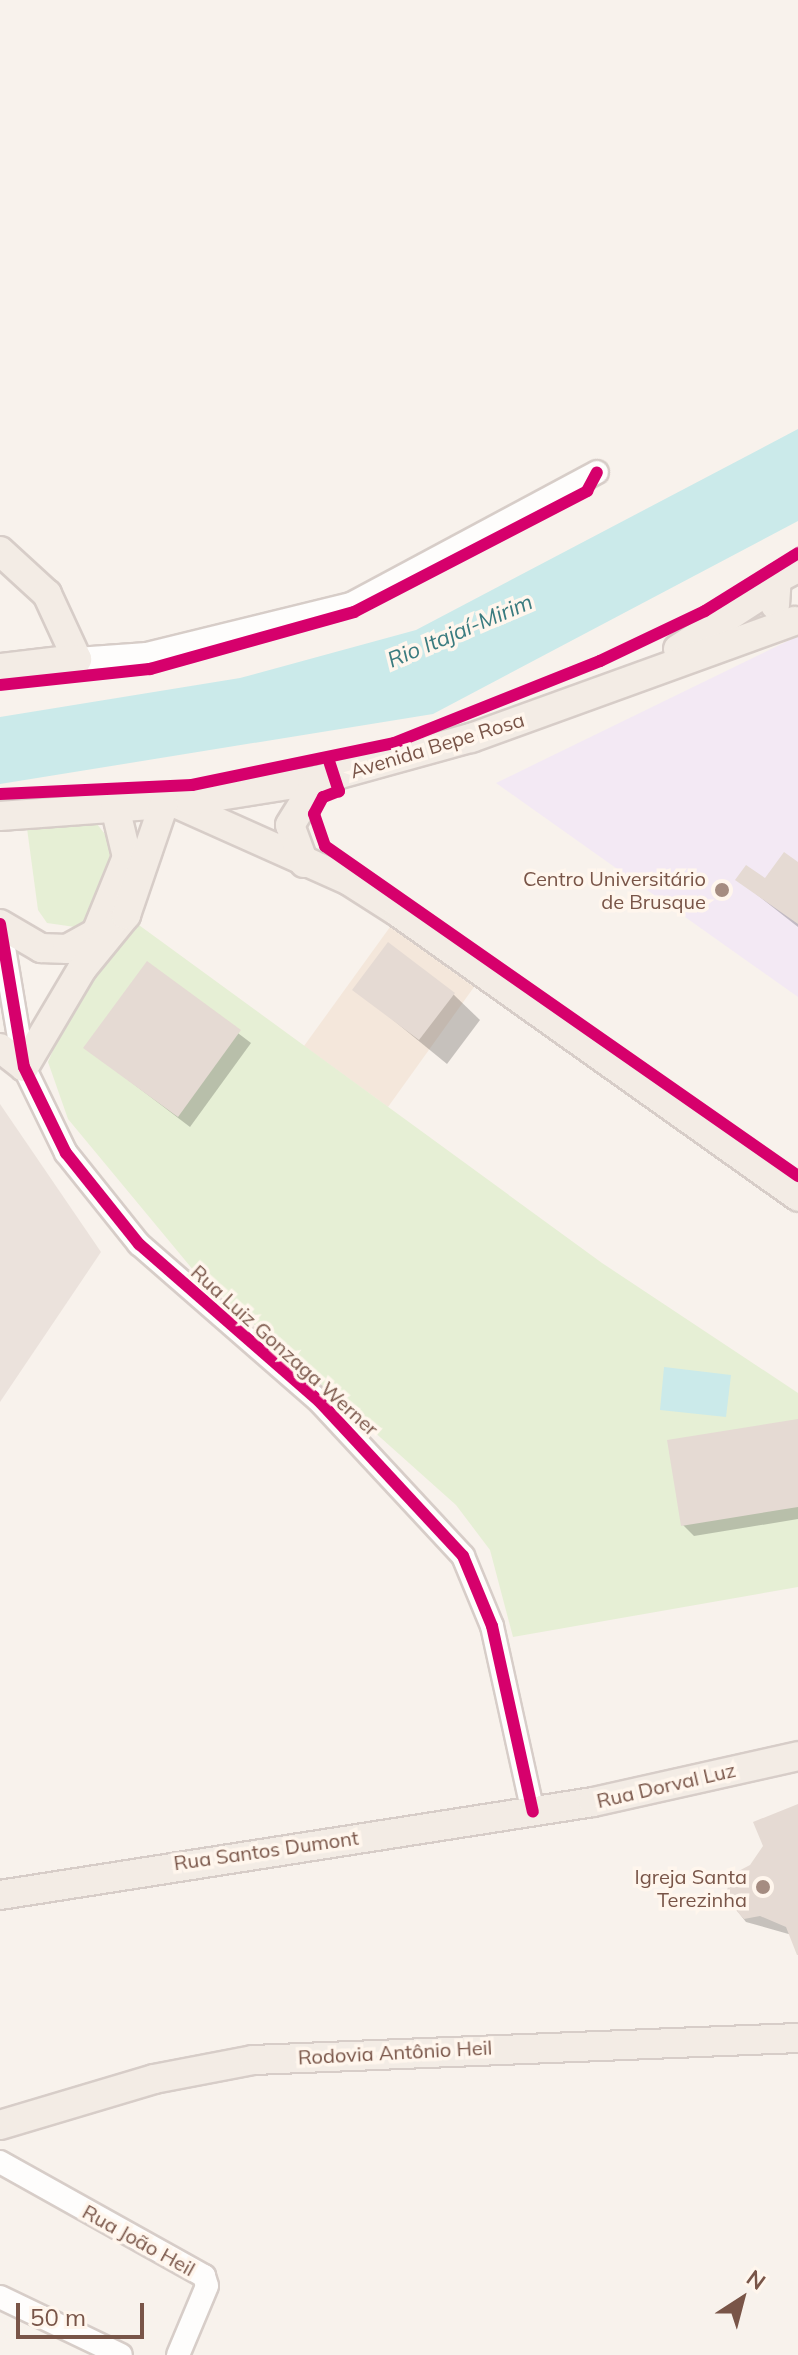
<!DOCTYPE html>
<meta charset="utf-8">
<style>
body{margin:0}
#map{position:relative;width:798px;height:2355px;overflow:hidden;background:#f8f2ec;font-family:Mulish,sans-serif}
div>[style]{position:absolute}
.residential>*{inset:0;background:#f4e7db}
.industrial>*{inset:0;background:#ebe2dc}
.education>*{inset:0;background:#f3e9f4}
.green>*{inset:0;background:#e6efd5}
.water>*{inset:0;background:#cbeaea}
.shadow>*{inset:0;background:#0003}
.building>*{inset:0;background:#e5dad3}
.roads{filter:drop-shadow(2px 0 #d7cdc8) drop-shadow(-2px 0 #d7cdc8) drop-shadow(0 2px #d7cdc8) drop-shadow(0 -2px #d7cdc8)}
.minor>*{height:22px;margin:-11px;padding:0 11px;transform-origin:11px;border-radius:11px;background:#fefdfc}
.major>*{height:28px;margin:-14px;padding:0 14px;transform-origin:14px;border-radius:14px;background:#f3ece5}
.cycleway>*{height:12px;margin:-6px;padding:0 6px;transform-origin:6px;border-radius:6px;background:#d6006c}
.dots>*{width:22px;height:22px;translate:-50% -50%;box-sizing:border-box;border:4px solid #fff6ed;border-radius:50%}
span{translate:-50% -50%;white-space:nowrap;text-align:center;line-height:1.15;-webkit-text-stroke:7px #fff6ed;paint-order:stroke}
.street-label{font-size:20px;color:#795548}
.poi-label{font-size:20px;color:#795548}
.right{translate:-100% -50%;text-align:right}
.water-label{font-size:22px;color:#3a7b7f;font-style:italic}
.north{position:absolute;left:702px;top:2259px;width:80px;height:80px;-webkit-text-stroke:6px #fff6ed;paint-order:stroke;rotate:36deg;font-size:22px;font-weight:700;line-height:32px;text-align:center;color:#795548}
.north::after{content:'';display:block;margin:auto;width:28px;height:36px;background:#795548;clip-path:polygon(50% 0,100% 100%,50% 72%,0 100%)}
.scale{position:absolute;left:16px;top:2303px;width:128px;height:36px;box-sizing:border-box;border:4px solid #795548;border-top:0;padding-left:10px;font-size:24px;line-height:28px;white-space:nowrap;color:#795548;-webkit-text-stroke:6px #fff6ed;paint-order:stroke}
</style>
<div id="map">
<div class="residential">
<i style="clip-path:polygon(390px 927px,474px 987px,388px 1107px,304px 1046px)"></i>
</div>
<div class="industrial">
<i style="clip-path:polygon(0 1104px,101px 1252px,0 1402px)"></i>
</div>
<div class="education">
<i style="clip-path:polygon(798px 636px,798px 997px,496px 783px)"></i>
</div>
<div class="green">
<i style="clip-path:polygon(26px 821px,97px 824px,119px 852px,89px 918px,75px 927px,47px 923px,38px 910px)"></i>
<i style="clip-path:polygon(132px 920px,602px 1263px,798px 1393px,798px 1587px,513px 1637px,490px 1550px,456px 1505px,194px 1271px,68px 1119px,48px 1062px,71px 1008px)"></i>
</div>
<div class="water">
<i style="clip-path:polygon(798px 429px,798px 521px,433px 714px,0 784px,0 717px,240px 678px,416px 630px)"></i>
<i style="clip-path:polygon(664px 1367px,731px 1375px,726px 1417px,660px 1410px)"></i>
</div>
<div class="shadow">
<i style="clip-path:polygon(798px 865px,798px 927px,738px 880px,766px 881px)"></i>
<i style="clip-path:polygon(147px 964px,251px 1043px,190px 1127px,86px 1048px)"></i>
<i style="clip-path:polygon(355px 989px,453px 994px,480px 1020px,447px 1064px)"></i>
<i style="clip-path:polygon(798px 1421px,798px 1519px,694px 1536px,683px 1525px)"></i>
<i style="clip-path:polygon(798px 1807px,798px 1947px,792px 1935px,746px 1922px,727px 1898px)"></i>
</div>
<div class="building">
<i style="clip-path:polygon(784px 852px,798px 862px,798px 924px,735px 880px,746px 865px,765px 878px)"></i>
<i style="clip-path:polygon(388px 942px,455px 993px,419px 1040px,352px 990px)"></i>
<i style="clip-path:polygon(147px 961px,241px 1030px,178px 1117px,83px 1048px)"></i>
<i style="clip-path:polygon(798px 1419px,798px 1507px,681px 1526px,667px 1440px)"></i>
<i style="clip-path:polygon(798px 1804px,798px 1955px,797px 1955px,786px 1927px,760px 1916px,744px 1919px,725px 1898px,731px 1875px,750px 1865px,763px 1846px,753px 1822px)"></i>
</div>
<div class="roads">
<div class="minor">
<i style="left:77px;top:659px;width:70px;rotate:-4.1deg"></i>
<i style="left:147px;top:654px;width:210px;rotate:-13.8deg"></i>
<i style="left:351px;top:604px;width:279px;rotate:-28.2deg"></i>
<i style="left:0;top:924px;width:145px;rotate:80.5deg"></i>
<i style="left:24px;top:1067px;width:96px;rotate:64deg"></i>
<i style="left:66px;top:1153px;width:117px;rotate:51.3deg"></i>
<i style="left:139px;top:1244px;width:240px;rotate:41.1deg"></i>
<i style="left:320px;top:1402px;width:210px;rotate:47.1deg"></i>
<i style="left:463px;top:1556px;width:76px;rotate:67.5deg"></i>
<i style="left:492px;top:1626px;width:190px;rotate:77.6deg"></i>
<i style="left:0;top:2162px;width:234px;rotate:29.2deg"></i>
<i style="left:204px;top:2276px;width:10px;rotate:73deg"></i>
<i style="left:207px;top:2286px;width:75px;rotate:112.8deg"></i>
<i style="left:0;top:2297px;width:134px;rotate:25.6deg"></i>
</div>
<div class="major">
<i style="left:0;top:551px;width:64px;rotate:42.5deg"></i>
<i style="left:47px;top:594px;width:72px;rotate:65.2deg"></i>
<i style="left:77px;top:659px;width:78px;rotate:173.3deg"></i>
<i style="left:775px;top:605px;width:26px;rotate:-86deg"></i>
<i style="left:777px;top:579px;width:24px;rotate:-28deg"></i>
<i style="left:678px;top:649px;width:114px;rotate:-32.9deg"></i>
<i style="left:175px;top:803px;width:191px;rotate:24.1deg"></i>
<i style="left:349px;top:881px;width:59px;rotate:32.6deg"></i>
<i style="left:399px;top:913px;width:490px;rotate:35.4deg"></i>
<i style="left:0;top:816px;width:175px;rotate:-4.2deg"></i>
<i style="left:175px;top:803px;width:145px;rotate:-9.1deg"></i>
<i style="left:318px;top:780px;width:159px;rotate:-15.4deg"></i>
<i style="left:471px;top:738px;width:344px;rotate:-19.9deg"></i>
<i style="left:304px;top:863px;width:40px;rotate:-110.2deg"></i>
<i style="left:290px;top:825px;width:53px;rotate:-58.1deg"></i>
<i style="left:0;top:924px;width:48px;rotate:30.3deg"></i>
<i style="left:41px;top:948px;width:26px;rotate:2deg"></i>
<i style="left:67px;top:949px;width:33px;rotate:-29deg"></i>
<i style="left:96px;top:933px;width:82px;rotate:-67.8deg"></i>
<i style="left:127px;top:857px;width:51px;rotate:-103.5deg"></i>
<i style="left:0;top:1048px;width:31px;rotate:38deg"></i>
<i style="left:24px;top:1067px;width:114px;rotate:-59.4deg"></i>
<i style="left:82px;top:969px;width:70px;rotate:-50.8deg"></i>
<i style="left:126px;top:915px;width:117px;rotate:-71.1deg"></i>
<i style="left:0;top:1895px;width:600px;rotate:-8.91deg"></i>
<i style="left:593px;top:1802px;width:210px;rotate:-12.6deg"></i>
<i style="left:0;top:2125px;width:161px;rotate:-16.6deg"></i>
<i style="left:154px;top:2079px;width:101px;rotate:-10.9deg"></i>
<i style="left:253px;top:2060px;width:545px;rotate:-2.31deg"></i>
</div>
</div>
<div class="cycleway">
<i style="left:0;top:685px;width:151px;rotate:-6.1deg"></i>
<i style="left:150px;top:669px;width:212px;rotate:-15.6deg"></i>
<i style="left:354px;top:612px;width:263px;rotate:-27.4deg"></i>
<i style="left:587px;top:491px;width:21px;rotate:-62deg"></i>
<i style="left:329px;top:761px;width:32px;rotate:72deg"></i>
<i style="left:339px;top:791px;width:17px;rotate:159deg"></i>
<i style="left:323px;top:797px;width:19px;rotate:118deg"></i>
<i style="left:314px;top:814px;width:34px;rotate:71deg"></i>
<i style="left:325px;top:846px;width:577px;rotate:34.9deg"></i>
<i style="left:0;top:794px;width:192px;rotate:-2.7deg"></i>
<i style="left:192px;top:785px;width:206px;rotate:-11.7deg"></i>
<i style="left:394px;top:743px;width:222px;rotate:-21.7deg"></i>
<i style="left:600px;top:661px;width:116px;rotate:-25.5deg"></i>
<i style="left:705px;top:611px;width:110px;rotate:-31.9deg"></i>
<i style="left:0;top:924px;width:145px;rotate:80.5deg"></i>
<i style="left:24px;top:1067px;width:96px;rotate:64deg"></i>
<i style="left:66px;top:1153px;width:117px;rotate:51.3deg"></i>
<i style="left:139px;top:1244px;width:240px;rotate:41.1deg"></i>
<i style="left:320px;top:1402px;width:210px;rotate:47.1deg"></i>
<i style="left:463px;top:1556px;width:76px;rotate:67.5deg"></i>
<i style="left:492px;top:1626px;width:190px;rotate:77.6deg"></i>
</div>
<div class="dots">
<i style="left:722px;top:890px;background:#a58c81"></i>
<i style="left:763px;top:1887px;background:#a58c81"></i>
</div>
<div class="street-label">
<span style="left:437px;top:745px;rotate:-17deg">Avenida Bepe Rosa</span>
<span style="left:285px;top:1350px;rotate:42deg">Rua Luiz Gonzaga Werner</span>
<span style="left:666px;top:1785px;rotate:-13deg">Rua Dorval Luz</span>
<span style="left:266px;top:1850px;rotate:-8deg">Rua Santos Dumont</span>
<span style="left:395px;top:2052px;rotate:-3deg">Rodovia Antônio Heil</span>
<span style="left:139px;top:2240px;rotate:29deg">Rua João Heil</span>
</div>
<div class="poi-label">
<span class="right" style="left:706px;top:890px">Centro Universitário<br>de Brusque</span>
<span class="right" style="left:747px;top:1888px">Igreja Santa<br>Terezinha</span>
</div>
<div class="water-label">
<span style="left:460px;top:631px;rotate:-23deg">Rio Itajaí-Mirim</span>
</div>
<div class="north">N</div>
<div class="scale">50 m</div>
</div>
